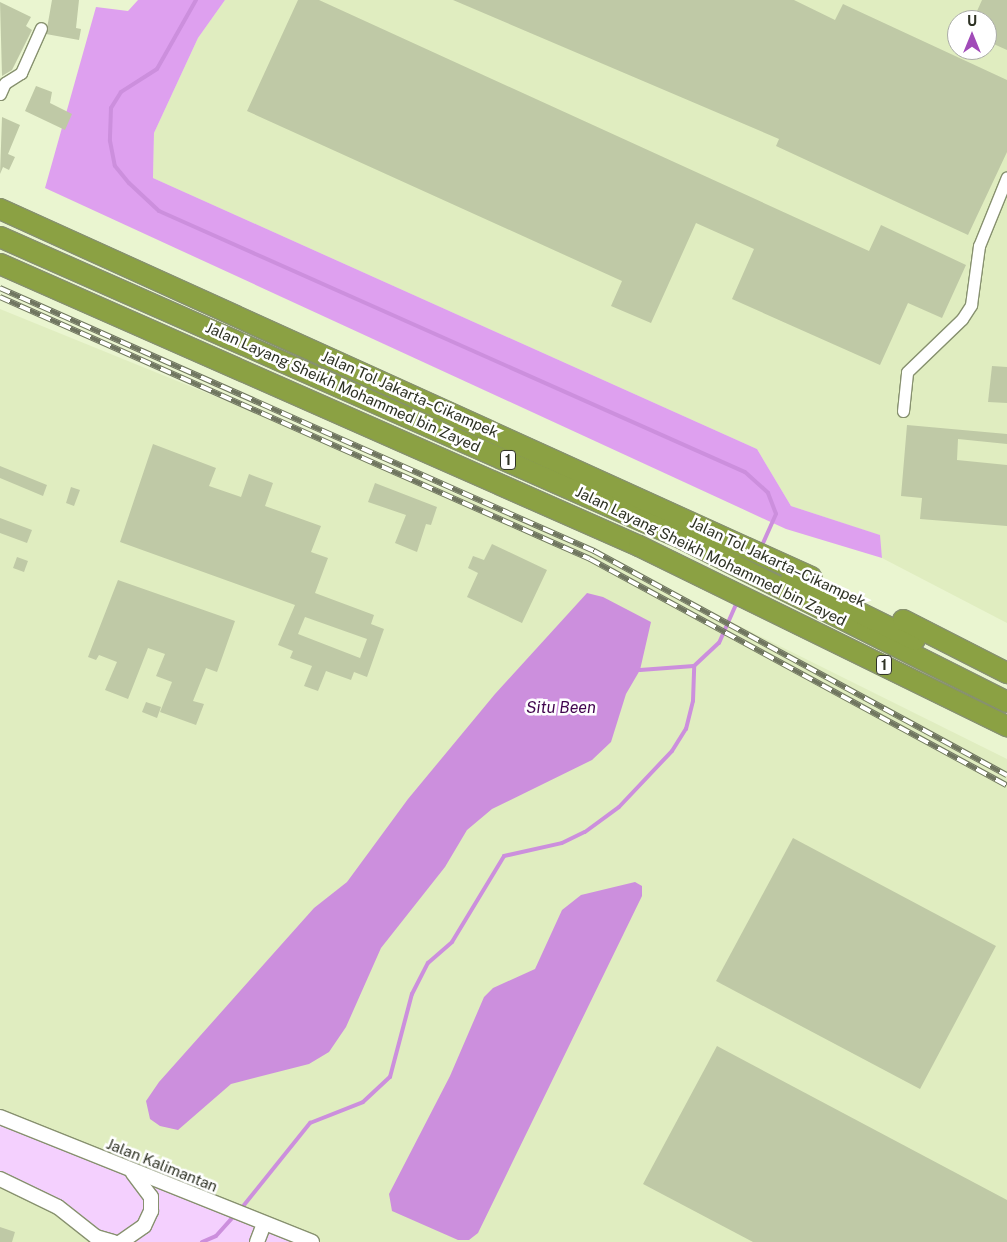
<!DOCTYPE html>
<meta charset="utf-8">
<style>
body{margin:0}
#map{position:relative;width:1007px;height:1242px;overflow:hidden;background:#eaf5d0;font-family:"Public Sans",sans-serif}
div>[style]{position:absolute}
.built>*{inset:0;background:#e0edc0}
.green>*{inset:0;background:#f4d0fe}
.forest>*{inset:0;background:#dea0ef}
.water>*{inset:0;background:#cc8fdd}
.stream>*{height:4px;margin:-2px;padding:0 2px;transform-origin:2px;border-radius:2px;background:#cc8fdd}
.building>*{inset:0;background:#bfc9a6}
.roads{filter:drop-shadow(1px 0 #87916f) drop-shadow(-1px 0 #87916f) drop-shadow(0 1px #87916f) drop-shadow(0 -1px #87916f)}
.minor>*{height:11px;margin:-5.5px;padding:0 5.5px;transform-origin:5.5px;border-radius:5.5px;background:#fff}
.tertiary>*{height:14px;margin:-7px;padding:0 7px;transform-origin:7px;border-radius:7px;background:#fff}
.motorway>*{height:20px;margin:-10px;padding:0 10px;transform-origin:10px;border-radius:10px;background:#8ba143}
.rail>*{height:5.5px;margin-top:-2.75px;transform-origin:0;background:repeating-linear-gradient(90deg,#fff 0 11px,#707660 0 22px);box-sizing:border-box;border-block:1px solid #707660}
span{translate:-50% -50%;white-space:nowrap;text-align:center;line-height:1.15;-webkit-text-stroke:5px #fff;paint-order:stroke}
.shield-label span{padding:1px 4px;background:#fff;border:1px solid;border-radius:4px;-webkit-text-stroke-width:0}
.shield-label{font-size:14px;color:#2e3224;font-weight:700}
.street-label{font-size:15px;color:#2e3224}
.water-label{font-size:16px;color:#42064f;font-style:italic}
.north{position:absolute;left:947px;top:10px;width:50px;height:50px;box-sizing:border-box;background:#fff;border:1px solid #abada7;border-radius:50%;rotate:0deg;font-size:14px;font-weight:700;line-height:20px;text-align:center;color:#2e3224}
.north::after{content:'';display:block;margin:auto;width:18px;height:22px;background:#a14bb8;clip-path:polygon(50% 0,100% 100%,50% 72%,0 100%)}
</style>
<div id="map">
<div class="built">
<i style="clip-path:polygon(evenodd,225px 0,1007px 0,1007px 623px,882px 558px,879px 535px,791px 506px,757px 449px,153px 178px,154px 133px,198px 38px,225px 0,957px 20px,987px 20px,987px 50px,957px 50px,957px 20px)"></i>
<i style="clip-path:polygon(0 309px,554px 534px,1007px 759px,1007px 1242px,0 1242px)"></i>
</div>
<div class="green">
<i style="clip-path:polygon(0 1120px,312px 1242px,113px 1242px,0 1179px)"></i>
</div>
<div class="forest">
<i style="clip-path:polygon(138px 0,225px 0,198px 38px,154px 133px,153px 178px,757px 449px,791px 506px,880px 535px,882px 558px,786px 529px,45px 188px,96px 7px,128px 11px)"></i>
</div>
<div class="water">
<i style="clip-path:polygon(587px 593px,603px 597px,651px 622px,640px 670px,626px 694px,611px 742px,592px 760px,492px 809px,467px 830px,445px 867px,381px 948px,346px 1027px,329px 1052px,309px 1064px,231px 1084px,178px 1130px,160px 1126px,150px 1119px,146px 1101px,159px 1082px,314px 908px,347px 882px,408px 799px,495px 694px)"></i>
<i style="clip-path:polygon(635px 882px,642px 886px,642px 896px,478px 1233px,469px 1240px,458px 1240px,392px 1211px,389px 1194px,450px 1076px,484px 997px,493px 988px,535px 969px,562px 910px,581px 895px)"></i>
</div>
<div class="stream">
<i style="left:196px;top:0;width:79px;rotate:119.5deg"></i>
<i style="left:157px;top:69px;width:43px;rotate:147.4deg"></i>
<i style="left:121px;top:92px;width:19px;rotate:122deg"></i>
<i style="left:111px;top:108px;width:33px;rotate:92deg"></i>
<i style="left:110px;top:141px;width:25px;rotate:79deg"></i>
<i style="left:115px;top:166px;width:22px;rotate:51deg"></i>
<i style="left:129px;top:183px;width:41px;rotate:43deg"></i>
<i style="left:159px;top:211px;width:641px;rotate:24.01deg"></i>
<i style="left:745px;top:472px;width:31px;rotate:42deg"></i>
<i style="left:768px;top:493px;width:22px;rotate:69deg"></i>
<i style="left:776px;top:514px;width:37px;rotate:114deg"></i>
<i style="left:640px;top:670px;width:54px;rotate:-4.2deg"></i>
<i style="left:240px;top:1210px;width:112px;rotate:-51.2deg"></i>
<i style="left:310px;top:1123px;width:57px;rotate:-21.6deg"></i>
<i style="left:363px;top:1102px;width:37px;rotate:-43deg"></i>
<i style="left:390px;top:1077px;width:86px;rotate:-75.2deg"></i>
<i style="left:412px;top:994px;width:35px;rotate:-63deg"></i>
<i style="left:428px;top:963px;width:32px;rotate:-41deg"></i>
<i style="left:452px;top:942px;width:100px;rotate:-58.8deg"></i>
<i style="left:504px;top:856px;width:59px;rotate:-12.6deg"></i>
<i style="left:562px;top:843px;width:25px;rotate:-26deg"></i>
<i style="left:585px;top:832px;width:42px;rotate:-36.3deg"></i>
<i style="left:619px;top:807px;width:77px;rotate:-46.6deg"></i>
<i style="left:672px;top:751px;width:26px;rotate:-58deg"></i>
<i style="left:686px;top:729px;width:29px;rotate:-76deg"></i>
<i style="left:693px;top:701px;width:35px;rotate:-88deg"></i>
<i style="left:694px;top:666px;width:34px;rotate:-43deg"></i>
<i style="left:719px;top:643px;width:47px;rotate:-66.2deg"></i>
<i style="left:202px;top:1242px;width:15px;rotate:-23deg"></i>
<i style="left:216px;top:1236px;width:28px;rotate:-48deg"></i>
</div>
<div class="building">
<i style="clip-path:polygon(52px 0,79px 0,76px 28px,81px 29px,79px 40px,46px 34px)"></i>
<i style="clip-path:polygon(298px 0,319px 0,869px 251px,881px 225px,966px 265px,942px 318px,908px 303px,880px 365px,732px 299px,754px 249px,696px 223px,651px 323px,611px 306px,622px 281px,247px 111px)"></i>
<i style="clip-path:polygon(453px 0,794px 0,835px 20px,843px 4px,1007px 80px,1007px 152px,968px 235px,776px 146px,779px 139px)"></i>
<i style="clip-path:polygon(982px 0,1007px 0,1007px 50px,987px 41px,987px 20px,973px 20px)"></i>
<i style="clip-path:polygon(0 2px,31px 17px,26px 26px,32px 30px,12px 70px,2px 76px)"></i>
<i style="clip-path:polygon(36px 86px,52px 92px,50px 103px,72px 114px,65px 130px,25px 111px)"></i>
<i style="clip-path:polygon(2px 117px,20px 125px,8px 154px,15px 157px,9px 170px,3px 167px,0 174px)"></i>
<i style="clip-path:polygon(992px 366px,1007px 367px,1007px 403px,988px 402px)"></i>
<i style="clip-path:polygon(907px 425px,1007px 434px,1007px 444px,958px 439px,957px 460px,1007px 465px,1007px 526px,920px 519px,922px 498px,901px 496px)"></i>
<i style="clip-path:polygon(evenodd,153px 444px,216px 468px,209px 486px,241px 497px,249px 474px,273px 483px,265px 506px,321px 526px,311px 552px,328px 558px,315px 593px,374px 615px,371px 624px,384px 629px,367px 677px,354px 672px,351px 680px,326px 671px,318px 691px,304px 686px,312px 666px,290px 658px,293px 651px,278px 645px,295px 605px,120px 542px,153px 444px,305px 617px,367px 639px,360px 658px,298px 634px,305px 617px)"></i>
<i style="clip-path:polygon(0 466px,47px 485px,43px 496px,0 478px)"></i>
<i style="clip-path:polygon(375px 483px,437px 507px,431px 525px,426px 524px,417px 552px,395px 543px,406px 515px,368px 502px)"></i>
<i style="clip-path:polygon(71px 487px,80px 490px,74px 506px,66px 503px)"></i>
<i style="clip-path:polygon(0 518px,32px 530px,27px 543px,0 533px)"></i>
<i style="clip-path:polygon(492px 544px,547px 570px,522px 623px,467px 597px,478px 573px,468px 568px,473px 556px,484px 560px)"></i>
<i style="clip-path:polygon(17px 557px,28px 561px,24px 572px,13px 568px)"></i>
<i style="clip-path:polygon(118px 580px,235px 621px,217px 672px,206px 668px,193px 701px,204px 704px,196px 725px,160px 712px,172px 682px,156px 676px,165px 654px,148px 648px,128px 699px,105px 690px,117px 662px,99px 655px,96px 660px,88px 657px)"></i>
<i style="clip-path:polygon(146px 702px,161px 707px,157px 718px,142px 712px)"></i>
<i style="clip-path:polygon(793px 838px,996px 946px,920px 1089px,716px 981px)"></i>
<i style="clip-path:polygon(717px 1046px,1007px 1200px,1007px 1242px,753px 1242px,643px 1184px)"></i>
<i style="clip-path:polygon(0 1227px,15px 1232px,12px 1242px,0 1242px)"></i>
</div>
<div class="roads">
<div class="minor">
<i style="left:0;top:94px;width:12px;rotate:-66deg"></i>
<i style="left:5px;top:83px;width:19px;rotate:-32deg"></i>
<i style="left:21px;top:73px;width:49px;rotate:-66deg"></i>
<i style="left:903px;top:411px;width:39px;rotate:-84deg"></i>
<i style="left:907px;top:372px;width:76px;rotate:-43.9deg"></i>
<i style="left:962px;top:319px;width:17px;rotate:-57deg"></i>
<i style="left:971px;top:305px;width:60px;rotate:-82.3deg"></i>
<i style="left:979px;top:246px;width:74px;rotate:-67.9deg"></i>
</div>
<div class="tertiary">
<i style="left:0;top:1117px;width:336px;rotate:21.8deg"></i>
<i style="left:0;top:1179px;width:64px;rotate:25.8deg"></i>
<i style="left:58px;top:1207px;width:48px;rotate:38.3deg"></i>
<i style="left:96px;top:1237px;width:18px;rotate:16deg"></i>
<i style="left:121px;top:1242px;width:28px;rotate:-35deg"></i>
<i style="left:144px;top:1226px;width:17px;rotate:-65deg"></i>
<i style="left:151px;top:1211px;width:14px;rotate:-90deg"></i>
<i style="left:151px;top:1197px;width:30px;rotate:-127deg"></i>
<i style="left:257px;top:1242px;width:19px;rotate:-69deg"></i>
</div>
<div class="motorway">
<i style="left:0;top:209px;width:891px;rotate:24.41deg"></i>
<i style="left:0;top:237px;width:749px;rotate:23.86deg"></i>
<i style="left:685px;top:540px;width:360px;rotate:26.7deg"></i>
<i style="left:0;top:264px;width:698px;rotate:23.81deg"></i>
<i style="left:639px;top:546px;width:410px;rotate:26.1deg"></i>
<i style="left:791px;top:579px;width:138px;rotate:26.2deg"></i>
<i style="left:903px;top:620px;width:117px;rotate:27deg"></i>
</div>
</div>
<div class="rail">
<i style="left:0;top:288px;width:650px;rotate:23.88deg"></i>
<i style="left:594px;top:551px;width:470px;rotate:28.5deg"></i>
<i style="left:0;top:297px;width:646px;rotate:23.94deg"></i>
<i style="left:590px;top:559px;width:474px;rotate:28.5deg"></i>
</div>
<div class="shield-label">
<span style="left:508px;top:460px">1</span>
<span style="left:884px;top:665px">1</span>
</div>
<div class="street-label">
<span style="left:343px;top:387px;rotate:24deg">Jalan Layang Sheikh Mohammed bin Zayed</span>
<span style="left:410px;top:394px;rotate:24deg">Jalan Tol Jakarta–Cikampek</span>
<span style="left:711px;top:556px;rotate:26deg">Jalan Layang Sheikh Mohammed bin Zayed</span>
<span style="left:778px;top:562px;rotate:25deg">Jalan Tol Jakarta–Cikampek</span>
<span style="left:162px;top:1165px;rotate:22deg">Jalan Kalimantan</span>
</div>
<div class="water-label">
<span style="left:561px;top:708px">Situ Been</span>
</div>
<div class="north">U</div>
</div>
